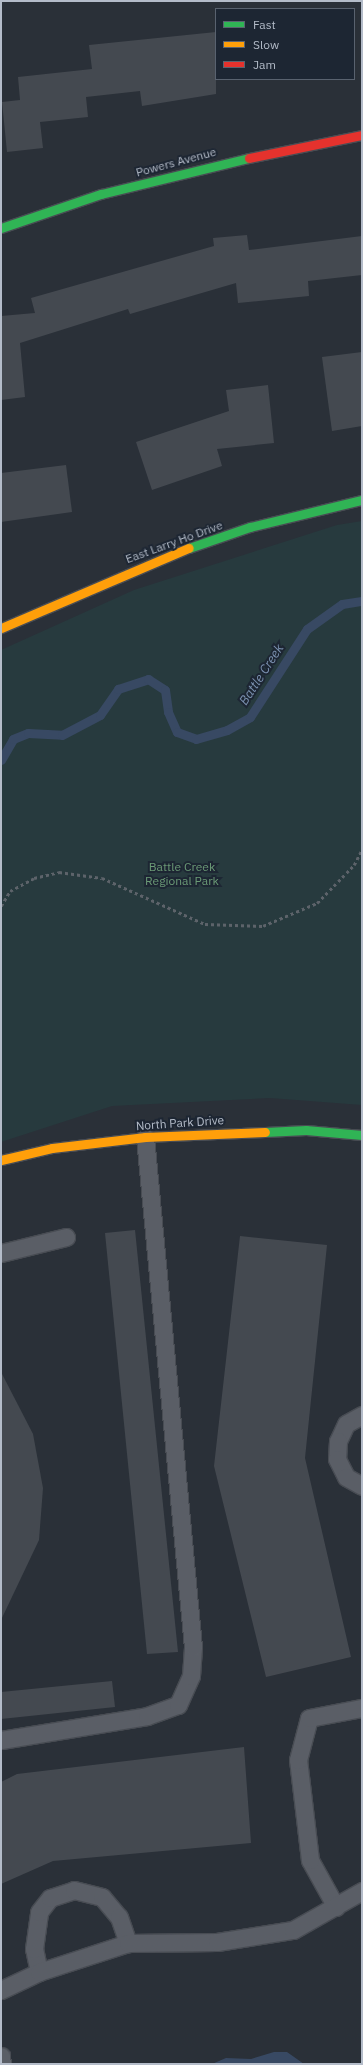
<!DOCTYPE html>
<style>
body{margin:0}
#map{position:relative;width:363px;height:2065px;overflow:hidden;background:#2a3038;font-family:"IBM Plex Sans",sans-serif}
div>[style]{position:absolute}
.green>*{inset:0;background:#273a3e}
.water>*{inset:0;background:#384963}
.stream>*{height:9px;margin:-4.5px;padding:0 4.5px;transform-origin:4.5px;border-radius:4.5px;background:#384963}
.building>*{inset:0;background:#444950}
.path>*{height:2.5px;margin-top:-1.25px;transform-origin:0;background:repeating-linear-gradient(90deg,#5d636a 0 3px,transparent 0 6px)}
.roads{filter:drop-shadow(1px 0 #484c53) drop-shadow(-1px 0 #484c53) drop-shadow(0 1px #484c53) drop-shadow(0 -1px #484c53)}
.lane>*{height:17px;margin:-8.5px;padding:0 8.5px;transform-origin:8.5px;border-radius:8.5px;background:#5a5e66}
.fast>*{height:9px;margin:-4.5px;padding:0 4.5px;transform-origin:4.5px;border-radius:4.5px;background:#30b455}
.slow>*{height:9px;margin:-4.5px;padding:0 4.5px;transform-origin:4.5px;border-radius:4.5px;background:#ff9f0a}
.jam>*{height:9px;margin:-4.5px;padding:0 4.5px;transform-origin:4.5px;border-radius:4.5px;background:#e5322d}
span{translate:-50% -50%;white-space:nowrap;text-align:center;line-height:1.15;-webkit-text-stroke:4px #1d2633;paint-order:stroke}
.street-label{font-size:12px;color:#b4bcc9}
.park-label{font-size:12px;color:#6b9a76}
.water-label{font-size:13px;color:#7c92b1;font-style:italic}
.frame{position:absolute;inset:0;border:2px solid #b4bcc9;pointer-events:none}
.legend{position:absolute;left:215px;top:8px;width:140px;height:72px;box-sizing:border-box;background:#1d2633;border:1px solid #59626f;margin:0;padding:5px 7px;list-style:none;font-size:12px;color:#b4bcc9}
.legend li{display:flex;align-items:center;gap:8px;height:20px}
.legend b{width:20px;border:1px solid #59626f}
</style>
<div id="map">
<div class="green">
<i style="clip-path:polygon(362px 521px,362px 1105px,270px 1098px,112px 1106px,1px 1142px,1px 650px,134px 590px,337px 525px)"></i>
</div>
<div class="water">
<i style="clip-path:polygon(274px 2052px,287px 2052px,304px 2064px,212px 2064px,226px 2058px,251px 2059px)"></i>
</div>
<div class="stream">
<i style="left:1px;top:760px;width:24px;rotate:-60deg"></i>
<i style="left:13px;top:739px;width:16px;rotate:-22deg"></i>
<i style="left:28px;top:733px;width:34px;rotate:3deg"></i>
<i style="left:62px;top:735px;width:43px;rotate:-27.8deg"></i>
<i style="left:100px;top:715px;width:32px;rotate:-55deg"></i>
<i style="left:118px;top:689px;width:32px;rotate:-18deg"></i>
<i style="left:148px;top:679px;width:20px;rotate:33deg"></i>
<i style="left:165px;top:690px;width:22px;rotate:82deg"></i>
<i style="left:168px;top:712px;width:22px;rotate:66deg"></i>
<i style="left:177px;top:732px;width:20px;rotate:20deg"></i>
<i style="left:196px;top:739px;width:32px;rotate:-16deg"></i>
<i style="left:227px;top:730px;width:26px;rotate:-29deg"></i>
<i style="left:250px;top:717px;width:105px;rotate:-57.1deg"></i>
<i style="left:307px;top:629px;width:43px;rotate:-35.5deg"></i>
<i style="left:342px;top:604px;width:20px;rotate:-9deg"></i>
</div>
<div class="building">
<i style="clip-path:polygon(216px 32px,216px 94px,142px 106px,140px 91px,86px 97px,88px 117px,40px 122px,43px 148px,7px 152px,2px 102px,20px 100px,18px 77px,92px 69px,89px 45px)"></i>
<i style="clip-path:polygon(247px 235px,249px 250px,362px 236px,362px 275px,308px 281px,309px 296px,238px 303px,236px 283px,130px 314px,128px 309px,20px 343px,25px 397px,1px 400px,1px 316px,35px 313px,31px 298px,214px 246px,213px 238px)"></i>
<i style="clip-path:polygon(362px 352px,362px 426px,332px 431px,322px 357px)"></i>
<i style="clip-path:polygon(268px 385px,274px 443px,217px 449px,222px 466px,152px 490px,136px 442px,229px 411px,226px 390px)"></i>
<i style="clip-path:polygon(66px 465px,72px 512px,1px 522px,1px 473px)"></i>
<i style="clip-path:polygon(135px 1230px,178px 1652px,147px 1654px,105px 1233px)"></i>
<i style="clip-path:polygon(240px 1236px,327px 1245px,305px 1458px,351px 1657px,266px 1677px,214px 1466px)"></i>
<i style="clip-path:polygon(1px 1372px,33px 1434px,43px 1488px,39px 1540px,1px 1620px)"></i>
<i style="clip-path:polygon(112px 1681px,115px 1707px,1px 1719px,1px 1692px)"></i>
<i style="clip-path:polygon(244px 1747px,251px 1843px,53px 1861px,1px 1884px,1px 1782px,17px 1774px)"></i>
</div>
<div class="path">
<i style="left:1px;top:906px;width:17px;rotate:-59deg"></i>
<i style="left:10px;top:891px;width:27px;rotate:-28deg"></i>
<i style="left:34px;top:878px;width:26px;rotate:-13deg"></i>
<i style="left:59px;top:872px;width:43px;rotate:7.9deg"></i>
<i style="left:102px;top:878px;width:113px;rotate:24.1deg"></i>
<i style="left:205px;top:924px;width:58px;rotate:2deg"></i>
<i style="left:263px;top:926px;width:59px;rotate:-23.1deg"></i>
<i style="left:317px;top:903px;width:53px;rotate:-45.8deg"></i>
<i style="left:354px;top:865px;width:18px;rotate:-63deg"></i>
</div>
<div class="roads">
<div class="lane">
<i style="left:1px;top:1253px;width:67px;rotate:-13.8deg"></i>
<i style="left:362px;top:1415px;width:18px;rotate:151deg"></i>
<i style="left:346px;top:1424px;width:19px;rotate:115deg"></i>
<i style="left:338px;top:1441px;width:18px;rotate:93deg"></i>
<i style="left:337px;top:1459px;width:20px;rotate:63deg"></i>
<i style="left:346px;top:1477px;width:18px;rotate:29deg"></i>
<i style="left:1px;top:1740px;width:148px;rotate:-9.3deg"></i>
<i style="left:147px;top:1716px;width:33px;rotate:-20deg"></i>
<i style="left:178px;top:1705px;width:32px;rotate:-66deg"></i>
<i style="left:191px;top:1676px;width:29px;rotate:-86deg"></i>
<i style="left:193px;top:1647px;width:512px;rotate:-95.38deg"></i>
<i style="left:336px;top:1907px;width:54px;rotate:-119deg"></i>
<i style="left:310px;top:1860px;width:101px;rotate:-96.8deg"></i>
<i style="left:298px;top:1760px;width:43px;rotate:-75.3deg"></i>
<i style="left:309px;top:1718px;width:54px;rotate:-10.7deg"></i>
<i style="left:39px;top:1972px;width:24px;rotate:-102deg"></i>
<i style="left:34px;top:1949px;width:37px;rotate:-82deg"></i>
<i style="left:39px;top:1912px;width:18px;rotate:-52deg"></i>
<i style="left:50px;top:1898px;width:25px;rotate:-18deg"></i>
<i style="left:74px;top:1890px;width:29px;rotate:14deg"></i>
<i style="left:102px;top:1897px;width:26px;rotate:50deg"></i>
<i style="left:119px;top:1917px;width:28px;rotate:71deg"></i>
<i style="left:1px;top:1990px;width:42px;rotate:-25.3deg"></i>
<i style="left:39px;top:1972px;width:94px;rotate:-18deg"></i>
<i style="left:128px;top:1943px;width:89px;rotate:-0.6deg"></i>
<i style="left:217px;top:1942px;width:77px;rotate:-9deg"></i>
<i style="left:293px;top:1930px;width:79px;rotate:-29.5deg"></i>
<i style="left:1px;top:2056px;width:8px;rotate:83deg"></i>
</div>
<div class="fast">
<i style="left:1px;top:228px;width:106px;rotate:-18.8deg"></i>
<i style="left:101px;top:194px;width:152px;rotate:-13.7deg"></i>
<i style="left:189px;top:548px;width:65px;rotate:-19deg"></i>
<i style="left:250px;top:527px;width:115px;rotate:-13.6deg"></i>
<i style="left:265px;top:1132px;width:41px;rotate:-2.8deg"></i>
<i style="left:306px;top:1130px;width:56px;rotate:5.1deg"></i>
</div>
<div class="slow">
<i style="left:1px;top:628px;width:204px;rotate:-23.1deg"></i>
<i style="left:1px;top:1160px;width:52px;rotate:-13.2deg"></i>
<i style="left:52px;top:1148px;width:94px;rotate:-6.7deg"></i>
<i style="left:145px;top:1137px;width:120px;rotate:-2.4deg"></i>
</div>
<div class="jam">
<i style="left:249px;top:158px;width:115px;rotate:-11.5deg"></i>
</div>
</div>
<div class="street-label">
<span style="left:176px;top:162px;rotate:-15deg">Powers Avenue</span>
<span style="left:174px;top:542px;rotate:-20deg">East Larry Ho Drive</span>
<span style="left:180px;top:1123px;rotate:-4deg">North Park Drive</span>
</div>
<div class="park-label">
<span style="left:182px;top:874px">Battle Creek<br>Regional Park</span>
</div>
<div class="water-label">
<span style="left:262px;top:675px;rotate:-57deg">Battle Creek</span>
</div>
<div class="frame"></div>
<ul class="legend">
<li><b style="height:5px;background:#30b455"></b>Fast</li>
<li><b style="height:5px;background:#ff9f0a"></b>Slow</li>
<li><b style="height:5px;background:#e5322d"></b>Jam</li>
</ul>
</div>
